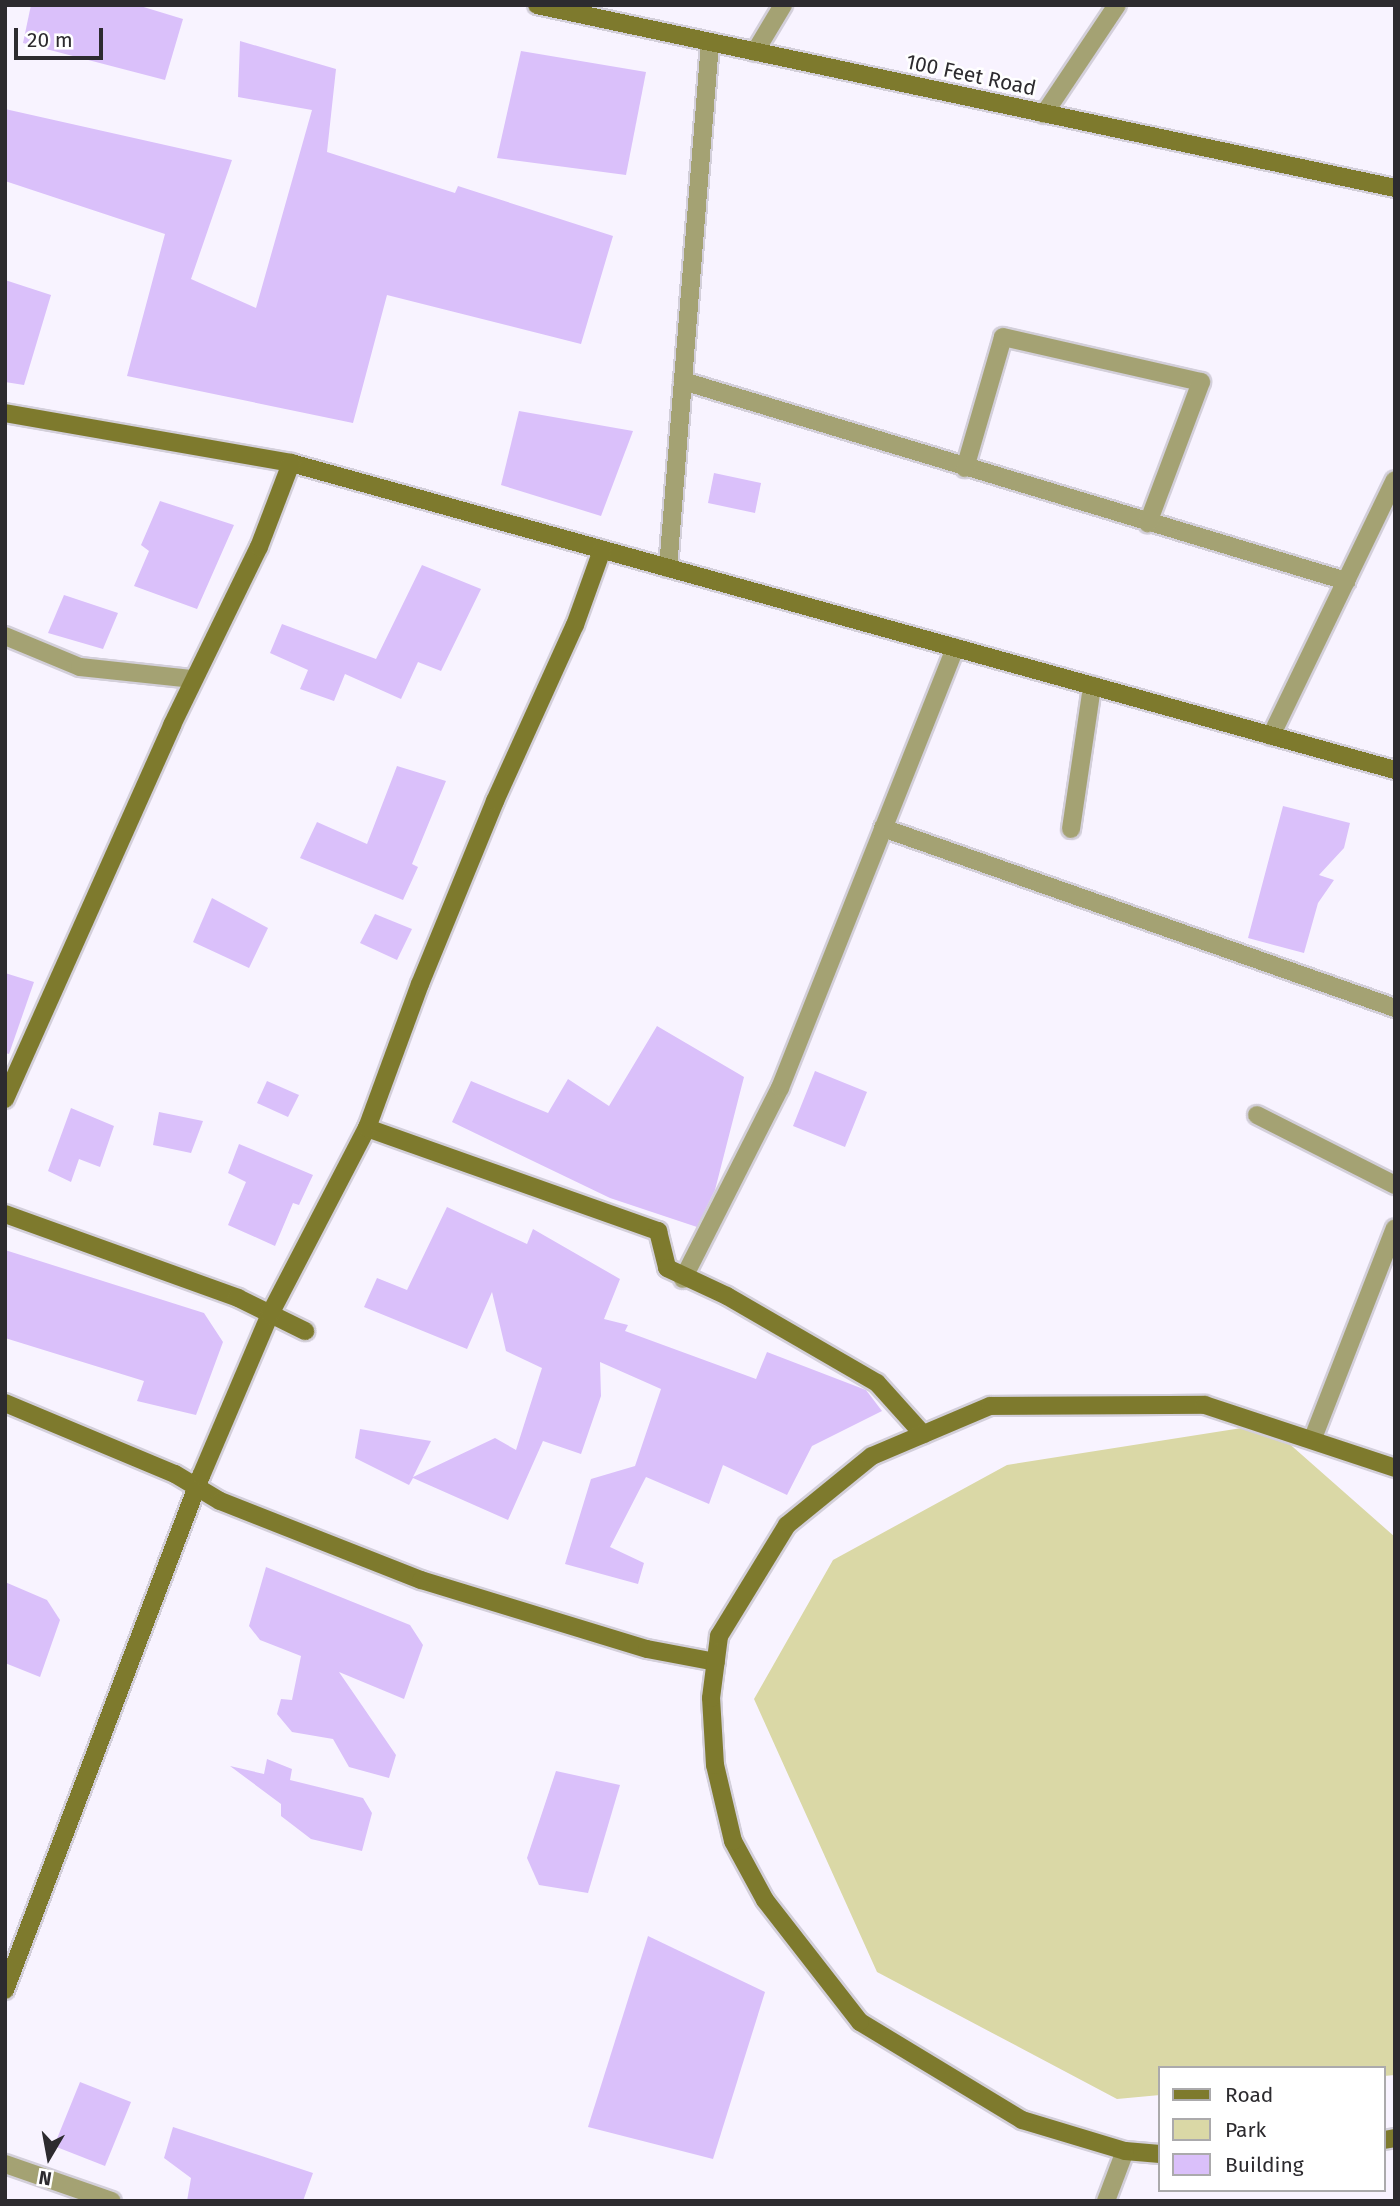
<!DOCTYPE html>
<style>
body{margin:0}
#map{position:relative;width:1400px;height:2206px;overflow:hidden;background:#f8f3ff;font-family:"Fira Sans",sans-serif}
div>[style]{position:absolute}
.green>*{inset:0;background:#dad8a6}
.building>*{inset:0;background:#dac0fa}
.roads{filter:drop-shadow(2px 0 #d3cfda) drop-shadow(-2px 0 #d3cfda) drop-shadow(0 2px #d3cfda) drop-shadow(0 -2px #d3cfda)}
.street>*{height:18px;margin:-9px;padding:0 9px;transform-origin:9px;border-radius:9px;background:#a4a273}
.secondary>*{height:18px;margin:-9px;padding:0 9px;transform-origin:9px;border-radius:9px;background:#7e7a2d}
span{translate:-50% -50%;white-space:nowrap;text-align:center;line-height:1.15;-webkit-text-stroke:5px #fff;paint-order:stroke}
.street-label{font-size:21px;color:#2d2b2f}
.frame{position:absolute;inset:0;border:7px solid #2d2b2f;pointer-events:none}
.legend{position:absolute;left:1158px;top:2066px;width:228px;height:126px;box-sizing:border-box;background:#fff;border:2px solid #abaaac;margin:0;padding:9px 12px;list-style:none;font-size:21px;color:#2d2b2f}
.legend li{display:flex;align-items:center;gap:14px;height:35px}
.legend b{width:35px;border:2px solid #abaaac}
.north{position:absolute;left:14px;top:2122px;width:70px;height:70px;-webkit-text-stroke:5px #fff;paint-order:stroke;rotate:190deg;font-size:19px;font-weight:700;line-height:28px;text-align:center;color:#2d2b2f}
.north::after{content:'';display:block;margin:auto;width:24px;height:32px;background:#2d2b2f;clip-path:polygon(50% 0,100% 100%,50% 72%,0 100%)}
.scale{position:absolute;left:14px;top:28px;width:89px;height:32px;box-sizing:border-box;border:4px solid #2d2b2f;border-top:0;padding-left:9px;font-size:21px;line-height:24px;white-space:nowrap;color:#2d2b2f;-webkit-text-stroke:5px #fff;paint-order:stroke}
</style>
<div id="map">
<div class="green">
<i style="clip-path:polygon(1267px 1424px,1395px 1537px,1395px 2075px,1384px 2076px,1384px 2068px,1160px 2068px,1160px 2095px,1117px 2099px,877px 1972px,754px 1699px,833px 1560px,1007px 1465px)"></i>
</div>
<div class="building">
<i style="clip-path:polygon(31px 5px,137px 5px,183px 19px,165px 80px,23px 43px)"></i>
<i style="clip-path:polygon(240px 41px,336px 69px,327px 152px,455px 193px,458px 186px,613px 236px,581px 344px,387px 295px,353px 423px,127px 376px,165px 234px,5px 181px,5px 109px,232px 160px,191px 279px,256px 308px,312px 110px,238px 97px)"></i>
<i style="clip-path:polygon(521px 51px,646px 72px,626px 175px,497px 158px)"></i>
<i style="clip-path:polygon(5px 280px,51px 295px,24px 385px,5px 382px)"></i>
<i style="clip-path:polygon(519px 411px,633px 431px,601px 516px,501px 485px)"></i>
<i style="clip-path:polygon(714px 473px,761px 483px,755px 513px,708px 503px)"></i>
<i style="clip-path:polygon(160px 501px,234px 525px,197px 609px,134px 586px,149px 551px,141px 545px)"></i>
<i style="clip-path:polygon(422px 565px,481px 589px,441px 671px,418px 662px,401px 699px,345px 674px,334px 701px,300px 689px,308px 670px,270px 653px,282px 624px,376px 659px)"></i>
<i style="clip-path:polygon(64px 595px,118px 613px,103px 649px,48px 633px)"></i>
<i style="clip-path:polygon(397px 766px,446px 781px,412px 864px,418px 867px,403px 900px,300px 858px,317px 822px,367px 844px)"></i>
<i style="clip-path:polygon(1283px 806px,1350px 823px,1344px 848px,1319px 875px,1334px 880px,1318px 903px,1304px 953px,1248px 938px)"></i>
<i style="clip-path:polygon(212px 898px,268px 928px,249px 968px,193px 942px)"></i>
<i style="clip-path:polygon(375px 914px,412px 929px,397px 960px,360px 943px)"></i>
<i style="clip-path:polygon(5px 973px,34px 982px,9px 1054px,5px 1053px)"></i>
<i style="clip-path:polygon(657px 1026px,744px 1077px,715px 1190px,697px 1227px,610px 1198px,452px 1122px,471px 1081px,548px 1113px,568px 1079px,609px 1106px)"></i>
<i style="clip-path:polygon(815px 1071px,867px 1092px,845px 1147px,793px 1126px)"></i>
<i style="clip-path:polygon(267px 1081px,299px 1095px,288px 1117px,257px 1103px)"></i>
<i style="clip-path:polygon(71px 1108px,114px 1126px,100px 1167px,79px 1159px,71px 1182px,48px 1171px)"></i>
<i style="clip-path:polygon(159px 1112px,203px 1121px,191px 1153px,153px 1145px)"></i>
<i style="clip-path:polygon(239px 1144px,313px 1175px,299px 1205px,293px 1203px,275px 1246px,228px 1225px,246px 1182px,228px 1173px)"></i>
<i style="clip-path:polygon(447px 1207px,527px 1244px,533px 1229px,620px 1279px,604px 1319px,628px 1325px,625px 1331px,756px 1379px,767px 1352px,866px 1390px,882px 1411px,812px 1446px,787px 1495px,723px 1465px,709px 1504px,646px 1477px,610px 1547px,644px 1563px,638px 1584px,565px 1564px,591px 1479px,635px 1466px,661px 1389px,600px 1362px,601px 1396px,581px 1454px,543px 1441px,508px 1520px,413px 1478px,409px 1485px,355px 1458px,360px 1429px,431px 1441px,413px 1477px,495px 1438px,516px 1450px,542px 1368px,506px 1351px,492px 1292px,467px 1349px,364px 1307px,377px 1278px,407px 1290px)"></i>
<i style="clip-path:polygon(5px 1250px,204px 1313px,223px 1342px,196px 1415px,137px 1401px,144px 1381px,5px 1338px)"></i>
<i style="clip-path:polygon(266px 1567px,410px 1625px,423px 1645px,404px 1699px,339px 1672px,396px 1755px,389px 1778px,349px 1767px,333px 1739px,292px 1732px,277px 1714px,281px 1699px,292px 1700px,301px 1656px,260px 1640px,249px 1626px)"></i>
<i style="clip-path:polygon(5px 1582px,47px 1600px,60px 1620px,40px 1677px,5px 1663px)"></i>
<i style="clip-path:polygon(267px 1759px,292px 1769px,290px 1780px,363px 1798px,372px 1813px,362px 1851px,311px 1839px,281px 1816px,281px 1804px,230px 1766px,264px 1774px)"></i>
<i style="clip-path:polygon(556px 1771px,620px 1785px,588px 1893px,539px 1885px,527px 1858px)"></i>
<i style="clip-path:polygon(648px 1936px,765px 1992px,713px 2159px,588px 2127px)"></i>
<i style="clip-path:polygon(80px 2082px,131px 2102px,105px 2166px,54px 2146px)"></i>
<i style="clip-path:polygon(173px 2127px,313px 2173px,303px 2201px,187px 2201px,191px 2178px,164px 2158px)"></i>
</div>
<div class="roads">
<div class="street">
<i style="left:755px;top:52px;width:55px;rotate:-59.2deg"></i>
<i style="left:1044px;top:114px;width:131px;rotate:-56.2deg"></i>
<i style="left:683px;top:381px;width:693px;rotate:16.79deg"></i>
<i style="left:965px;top:468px;width:136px;rotate:-73.8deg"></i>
<i style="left:1003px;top:337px;width:203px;rotate:12.8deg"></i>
<i style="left:1201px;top:382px;width:151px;rotate:110.6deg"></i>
<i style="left:668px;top:568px;width:528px;rotate:-85.43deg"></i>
<i style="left:5px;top:636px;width:81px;rotate:22.5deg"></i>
<i style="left:80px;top:667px;width:114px;rotate:6.1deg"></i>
<i style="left:1271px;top:736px;width:284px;rotate:-64.2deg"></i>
<i style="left:883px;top:828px;width:543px;rotate:19.37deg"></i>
<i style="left:1071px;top:829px;width:145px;rotate:-81.6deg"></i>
<i style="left:1257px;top:1115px;width:155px;rotate:26.9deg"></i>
<i style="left:683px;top:1279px;width:214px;rotate:-63.1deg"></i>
<i style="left:780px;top:1088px;width:474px;rotate:-68.3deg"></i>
<i style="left:1313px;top:1438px;width:225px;rotate:-68.7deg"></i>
<i style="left:5px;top:2164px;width:113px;rotate:19.1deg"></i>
<i style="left:1106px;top:2201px;width:53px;rotate:-69.2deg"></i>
</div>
<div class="secondary">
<i style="left:537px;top:5px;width:877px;rotate:12.04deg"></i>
<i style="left:5px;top:413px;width:290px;rotate:9.9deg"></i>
<i style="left:291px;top:463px;width:1146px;rotate:15.54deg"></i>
<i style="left:5px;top:1099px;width:410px;rotate:-65.9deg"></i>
<i style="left:172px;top:725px;width:198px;rotate:-64deg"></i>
<i style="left:259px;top:547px;width:90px;rotate:-69.1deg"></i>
<i style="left:367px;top:1128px;width:309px;rotate:19.5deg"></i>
<i style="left:658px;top:1231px;width:38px;rotate:76deg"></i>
<i style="left:667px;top:1268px;width:66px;rotate:25deg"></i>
<i style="left:727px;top:1296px;width:173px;rotate:30.1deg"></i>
<i style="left:877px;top:1383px;width:69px;rotate:48deg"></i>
<i style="left:5px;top:1214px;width:248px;rotate:19.8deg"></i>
<i style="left:238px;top:1298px;width:75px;rotate:26.2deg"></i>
<i style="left:5px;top:1403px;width:184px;rotate:22.7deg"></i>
<i style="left:175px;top:1474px;width:52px;rotate:31deg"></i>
<i style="left:220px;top:1501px;width:216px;rotate:21.5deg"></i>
<i style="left:421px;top:1580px;width:236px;rotate:17deg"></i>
<i style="left:647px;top:1649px;width:70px;rotate:10.7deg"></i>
<i style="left:5px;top:1990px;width:550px;rotate:-69.13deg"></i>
<i style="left:201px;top:1476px;width:176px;rotate:-66.9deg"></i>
<i style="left:270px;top:1314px;width:210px;rotate:-62.5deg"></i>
<i style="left:367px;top:1128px;width:153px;rotate:-69.8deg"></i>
<i style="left:420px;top:984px;width:198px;rotate:-67.7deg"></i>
<i style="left:495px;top:801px;width:193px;rotate:-65.6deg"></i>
<i style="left:575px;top:625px;width:80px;rotate:-70.2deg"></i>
<i style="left:1384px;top:2140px;width:11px;rotate:-10deg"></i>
<i style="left:1160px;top:2154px;width:35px;rotate:-175deg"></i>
<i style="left:1125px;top:2151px;width:108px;rotate:-163.2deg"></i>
<i style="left:1022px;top:2120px;width:189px;rotate:-148.8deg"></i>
<i style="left:860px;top:2022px;width:155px;rotate:-127.9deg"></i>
<i style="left:765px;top:1900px;width:67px;rotate:-118.5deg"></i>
<i style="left:733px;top:1841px;width:78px;rotate:-103.3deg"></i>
<i style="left:715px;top:1765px;width:67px;rotate:-93.4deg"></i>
<i style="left:711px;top:1698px;width:63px;rotate:-82.6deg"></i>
<i style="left:719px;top:1636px;width:130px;rotate:-58.5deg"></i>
<i style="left:787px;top:1525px;width:109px;rotate:-39.1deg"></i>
<i style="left:872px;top:1456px;width:128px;rotate:-23deg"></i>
<i style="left:990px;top:1406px;width:215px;rotate:-0.3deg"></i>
<i style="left:1205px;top:1405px;width:200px;rotate:18.3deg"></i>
</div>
</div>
<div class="street-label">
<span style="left:971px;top:75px;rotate:12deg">100 Feet Road</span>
</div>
<div class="frame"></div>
<ul class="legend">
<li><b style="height:9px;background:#7e7a2d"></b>Road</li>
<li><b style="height:19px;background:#dad8a6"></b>Park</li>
<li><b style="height:19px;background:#dac0fa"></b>Building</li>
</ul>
<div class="north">N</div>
<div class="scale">20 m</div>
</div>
